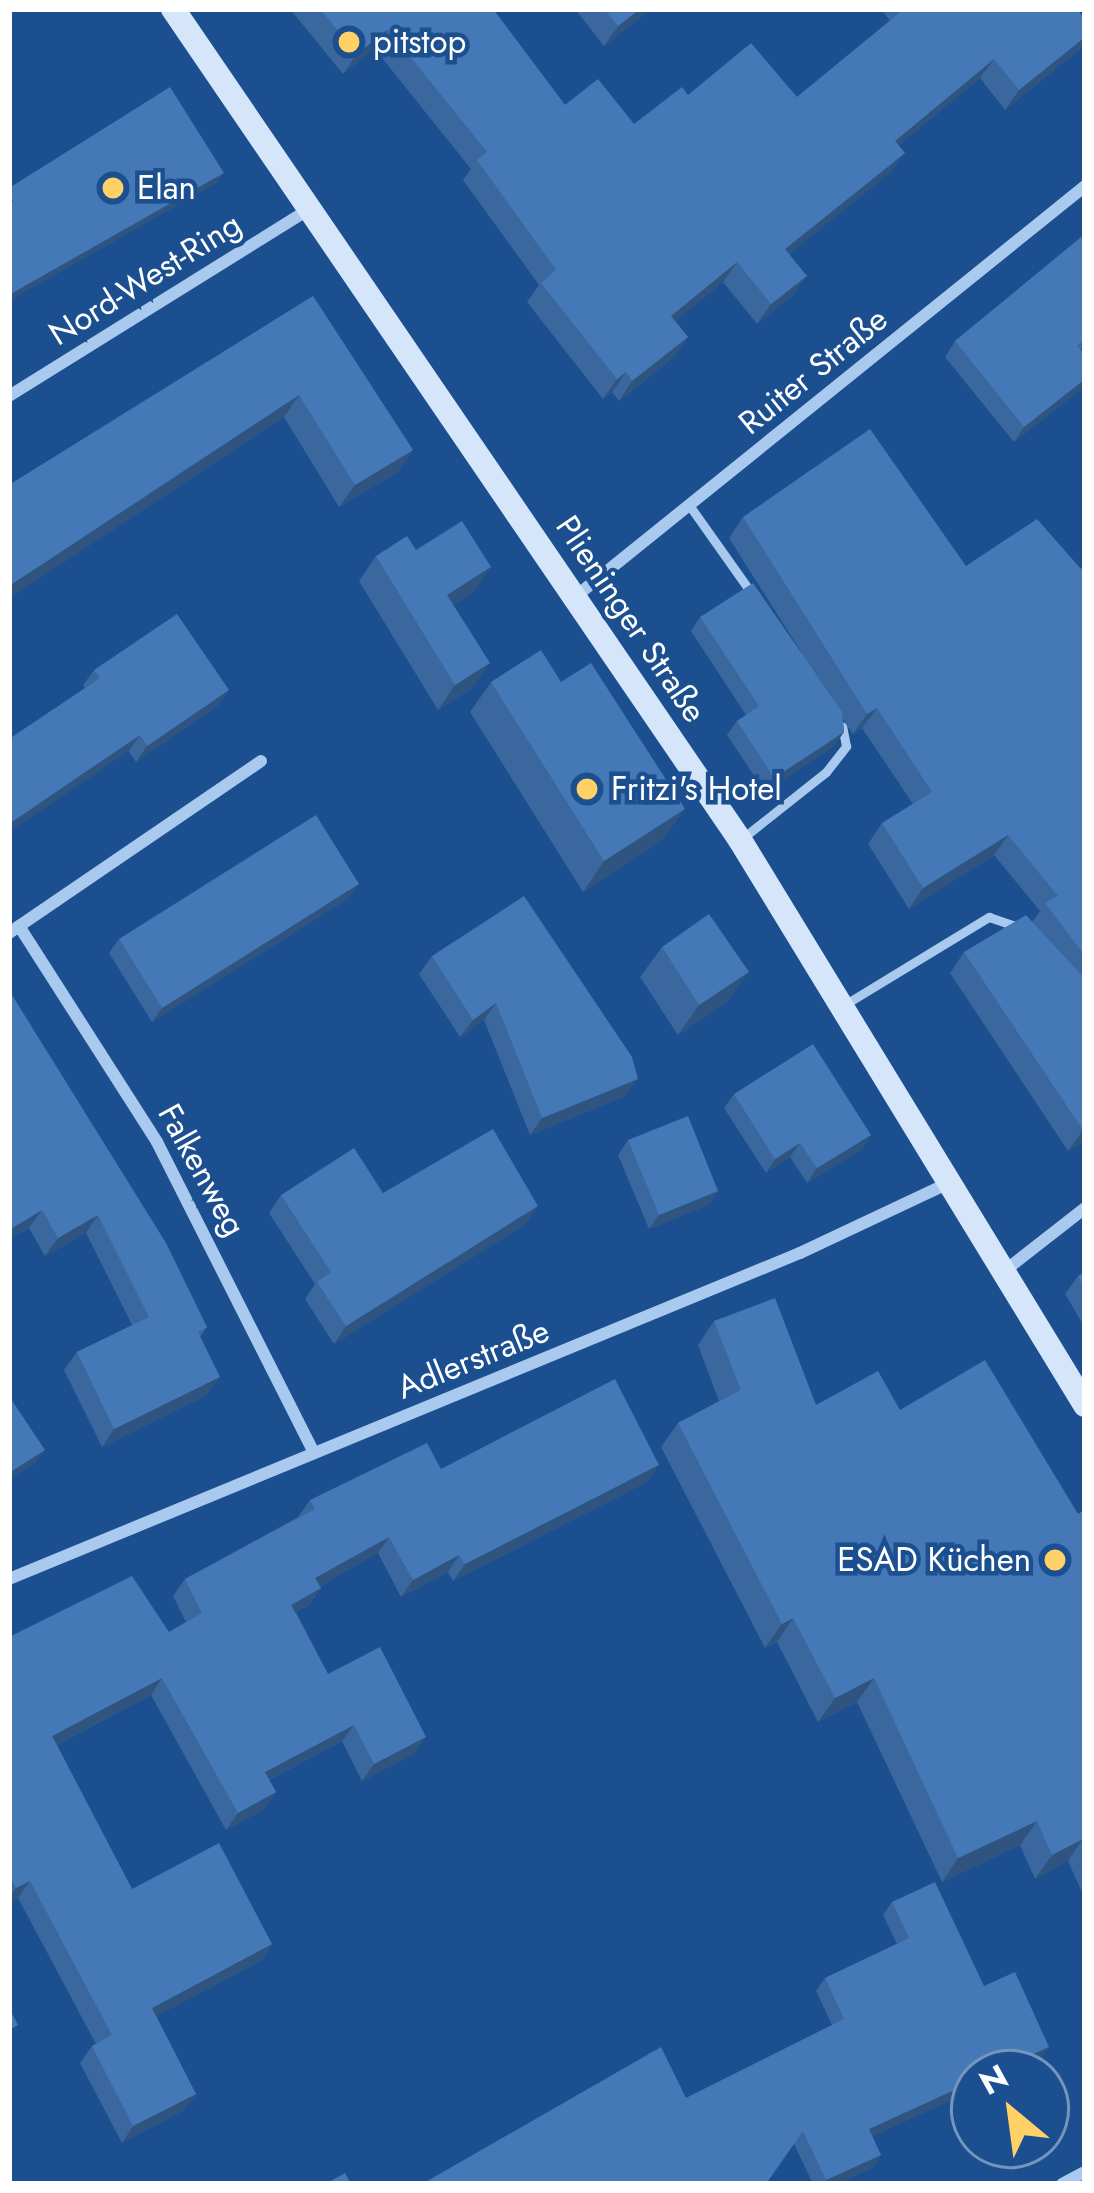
<!DOCTYPE html>
<meta charset="utf-8">
<style>
body{margin:0}
#map{position:relative;width:1094px;height:2193px;overflow:hidden;background:#1b4f8f;font-family:Jost,sans-serif}
div>[style]{position:absolute}
.service>*{height:9px;margin:-4.5px;padding:0 4.5px;transform-origin:4.5px;border-radius:4.5px;background:#a9c9ee}
.minor>*{height:12px;margin:-6px;padding:0 6px;transform-origin:6px;border-radius:6px;background:#a9c9ee}
.secondary>*{height:24px;margin:-12px;padding:0 12px;transform-origin:12px;border-radius:12px;background:#d6e6fa}
.wall>*{inset:0;background:#3a679d}
.shaded-wall>*{inset:0;background:#305480}
.building>*{inset:0;background:#4478b7}
.dots>*{width:33px;height:33px;translate:-50% -50%;box-sizing:border-box;border:6px solid #1b4f8f;border-radius:50%}
span{translate:-50% -50%;white-space:nowrap;text-align:center;line-height:1.15;-webkit-text-stroke:9px #1b4f8f;paint-order:stroke}
.poi-label{font-size:33px;color:#fff}
.left{translate:0 -50%;text-align:left}
.right{translate:-100% -50%;text-align:right}
.street-label{font-size:33px;color:#fff}
.frame{position:absolute;inset:0;border:12px solid #fff;pointer-events:none}
.north{position:absolute;left:950px;top:2049px;width:120px;height:120px;box-sizing:border-box;background:#1b4f8f;border:3px solid #7695bc;border-radius:50%;rotate:331deg;font-size:33px;font-weight:700;line-height:48px;text-align:center;color:#fff}
.north::after{content:'';display:block;margin:auto;width:42px;height:54px;background:#ffd166;clip-path:polygon(50% 0,100% 100%,50% 72%,0 100%)}
</style>
<div id="map">
<div class="service">
<i style="left:689px;top:505px;width:109px;rotate:54.7deg"></i>
<i style="left:744px;top:837px;width:105px;rotate:-38.4deg"></i>
<i style="left:826px;top:772px;width:33px;rotate:-52deg"></i>
<i style="left:846px;top:746px;width:20px;rotate:-101deg"></i>
<i style="left:844px;top:1005px;width:170px;rotate:-31.3deg"></i>
<i style="left:989px;top:917px;width:34px;rotate:19deg"></i>
</div>
<div class="minor">
<i style="left:9px;top:396px;width:354px;rotate:-31.9deg"></i>
<i style="left:575px;top:597px;width:655px;rotate:-38.86deg"></i>
<i style="left:19px;top:926px;width:256px;rotate:57.4deg"></i>
<i style="left:157px;top:1142px;width:348px;rotate:63.2deg"></i>
<i style="left:9px;top:933px;width:305px;rotate:-34.3deg"></i>
<i style="left:1007px;top:1269px;width:99px;rotate:-38deg"></i>
<i style="left:9px;top:1579px;width:856px;rotate:-22.4deg"></i>
<i style="left:800px;top:1253px;width:169px;rotate:-25.2deg"></i>
<i style="left:1062px;top:2184px;width:26px;rotate:-28deg"></i>
</div>
<div class="secondary">
<i style="left:173px;top:9px;width:1006px;rotate:55.69deg"></i>
<i style="left:740px;top:840px;width:662px;rotate:58.59deg"></i>
</div>
<div class="wall">
<i style="clip-path:polygon(290px 9px,493px 9px,565px 105px,634px 124px,688px 95px,797px 97px,890px 21px,881px 9px,1077px 9px,1085px 20px,1085px 42px,1079px 50px,1005px 110px,980px 78px,899px 145px,891px 172px,789px 254px,793px 295px,757px 324px,723px 282px,675px 321px,688px 337px,674px 357px,619px 401px,612px 392px,603px 399px,527px 302px,539px 285px,463px 180px,471px 169px,374px 48px,343px 74px)"></i>
<i style="clip-path:polygon(575px 9px,651px 9px,604px 46px)"></i>
<i style="clip-path:polygon(1085px 234px,1085px 346px,1081px 350px,1085px 355px,1085px 386px,1014px 442px,945px 357px,955px 341px)"></i>
<i style="clip-path:polygon(313px 296px,413px 450px,398px 472px,339px 507px,284px 417px,9px 598px,9px 485px)"></i>
<i style="clip-path:polygon(743px 517px,966px 566px,1081px 569px,1085px 565px,1085px 1141px,1068px 1151px,950px 973px,964px 952px,1033px 921px,1040px 911px,994px 855px,909px 909px,868px 844px,882px 823px,913px 804px,862px 728px,853px 734px,843px 719px,844px 732px,834px 746px,765px 792px,727px 735px,737px 721px,746px 715px,691px 631px,700px 617px,801px 652px,729px 538px)"></i>
<i style="clip-path:polygon(416px 550px,474px 592px,453px 605px,472px 688px,438px 710px,359px 581px,376px 556px)"></i>
<i style="clip-path:polygon(94px 670px,229px 690px,217px 706px,136px 762px,83px 685px)"></i>
<i style="clip-path:polygon(491px 682px,664px 839px,583px 892px,470px 712px)"></i>
<i style="clip-path:polygon(349px 898px,152px 1022px,109px 953px,119px 939px)"></i>
<i style="clip-path:polygon(662px 947px,727px 1002px,678px 1035px,640px 977px)"></i>
<i style="clip-path:polygon(432px 956px,625px 1096px,530px 1135px,484px 1020px,460px 1037px,419px 974px)"></i>
<i style="clip-path:polygon(9px 997px,207px 1327px,200px 1337px,207px 1395px,102px 1447px,64px 1370px,77px 1352px,132px 1325px,86px 1233px,45px 1256px,29px 1228px,9px 1240px)"></i>
<i style="clip-path:polygon(734px 1094px,871px 1135px,862px 1149px,807px 1183px,790px 1157px,766px 1173px,724px 1108px)"></i>
<i style="clip-path:polygon(628px 1140px,718px 1191px,708px 1205px,649px 1229px,618px 1155px)"></i>
<i style="clip-path:polygon(383px 1193px,526px 1224px,334px 1344px,305px 1299px,315px 1284px,269px 1213px,281px 1195px)"></i>
<i style="clip-path:polygon(1085px 1272px,1085px 1328px,1065px 1294px,1078px 1276px)"></i>
<i style="clip-path:polygon(714px 1321px,816px 1405px,900px 1410px,1078px 1514px,1085px 1510px,1085px 1899px,1068px 1861px,1035px 1879px,1020px 1845px,942px 1882px,857px 1702px,818px 1722px,777px 1642px,765px 1648px,661px 1447px,678px 1423px,719px 1401px,698px 1345px)"></i>
<i style="clip-path:polygon(441px 1469px,647px 1482px,453px 1581px,448px 1572px,401px 1597px,378px 1553px,320px 1586px,321px 1588px,309px 1605px,296px 1612px,328px 1674px,414px 1754px,362px 1781px,342px 1741px,269px 1780px,276px 1792px,264px 1809px,226px 1830px,151px 1695px,57px 1745px,132px 1889px,272px 1944px,261px 1961px,156px 2016px,196px 2094px,184px 2110px,122px 2143px,80px 2063px,92px 2046px,96px 2044px,18px 1898px,9px 1903px,9px 1637px,169px 1632px,186px 1622px,173px 1596px,185px 1579px,298px 1517px,310px 1500px)"></i>
<i style="clip-path:polygon(892px 1902px,984px 1986px,1040px 2060px,1011px 2073px,974px 2073px,974px 2090px,872px 2136px,881px 2155px,872px 2168px,837px 2184px,813px 2184px,794px 2144px,686px 2098px,832px 2025px,816px 1991px,825px 1978px,897px 1944px,883px 1915px)"></i>
</div>
<div class="shaded-wall">
<i style="clip-path:polygon(640px 9px,651px 9px,604px 46px,618px 26px)"></i>
<i style="clip-path:polygon(388px 29px,374px 48px,343px 74px,357px 54px)"></i>
<i style="clip-path:polygon(1085px 37px,1085px 42px,1079px 50px,1005px 110px,1019px 90px)"></i>
<i style="clip-path:polygon(994px 59px,980px 78px,881px 160px,895px 141px)"></i>
<i style="clip-path:polygon(905px 153px,891px 172px,771px 269px,785px 249px)"></i>
<i style="clip-path:polygon(224px 173px,217px 183px,9px 301px,9px 295px)"></i>
<i style="clip-path:polygon(737px 262px,723px 282px,658px 336px,671px 316px)"></i>
<i style="clip-path:polygon(807px 276px,793px 295px,757px 324px,771px 304px)"></i>
<i style="clip-path:polygon(688px 337px,674px 357px,619px 401px,632px 381px)"></i>
<i style="clip-path:polygon(626px 372px,612px 392px,603px 399px,617px 379px)"></i>
<i style="clip-path:polygon(1085px 379px,1085px 386px,1014px 442px,1024px 427px)"></i>
<i style="clip-path:polygon(299px 395px,284px 417px,9px 598px,9px 586px)"></i>
<i style="clip-path:polygon(413px 450px,398px 472px,339px 507px,355px 485px)"></i>
<i style="clip-path:polygon(491px 567px,474px 592px,429px 620px,447px 595px)"></i>
<i style="clip-path:polygon(490px 663px,472px 688px,438px 710px,455px 685px)"></i>
<i style="clip-path:polygon(229px 690px,217px 706px,136px 762px,147px 746px)"></i>
<i style="clip-path:polygon(877px 708px,862px 728px,853px 734px,867px 714px)"></i>
<i style="clip-path:polygon(844px 732px,834px 746px,765px 792px,774px 778px)"></i>
<i style="clip-path:polygon(140px 735px,129px 751px,9px 832px,9px 824px)"></i>
<i style="clip-path:polygon(685px 809px,664px 839px,583px 892px,604px 861px)"></i>
<i style="clip-path:polygon(1008px 835px,994px 855px,909px 909px,923px 888px)"></i>
<i style="clip-path:polygon(359px 884px,349px 898px,152px 1022px,162px 1008px)"></i>
<i style="clip-path:polygon(749px 972px,727px 1002px,678px 1035px,699px 1005px)"></i>
<i style="clip-path:polygon(496px 1003px,484px 1020px,460px 1037px,473px 1020px)"></i>
<i style="clip-path:polygon(638px 1079px,625px 1096px,530px 1135px,542px 1118px)"></i>
<i style="clip-path:polygon(1085px 1129px,1085px 1141px,1068px 1151px,1083px 1130px)"></i>
<i style="clip-path:polygon(871px 1135px,862px 1149px,807px 1183px,817px 1168px)"></i>
<i style="clip-path:polygon(800px 1143px,790px 1157px,766px 1173px,775px 1159px)"></i>
<i style="clip-path:polygon(718px 1191px,708px 1205px,649px 1229px,659px 1215px)"></i>
<i style="clip-path:polygon(538px 1206px,526px 1224px,334px 1344px,346px 1326px)"></i>
<i style="clip-path:polygon(42px 1210px,29px 1228px,9px 1240px,9px 1230px)"></i>
<i style="clip-path:polygon(98px 1215px,86px 1233px,45px 1256px,58px 1238px)"></i>
<i style="clip-path:polygon(220px 1377px,207px 1395px,102px 1447px,114px 1429px)"></i>
<i style="clip-path:polygon(45px 1450px,35px 1464px,9px 1480px,9px 1473px)"></i>
<i style="clip-path:polygon(659px 1465px,647px 1482px,453px 1581px,465px 1564px)"></i>
<i style="clip-path:polygon(389px 1537px,378px 1553px,304px 1595px,315px 1578px)"></i>
<i style="clip-path:polygon(459px 1555px,448px 1572px,401px 1597px,413px 1580px)"></i>
<i style="clip-path:polygon(321px 1588px,309px 1605px,280px 1621px,291px 1605px)"></i>
<i style="clip-path:polygon(793px 1618px,777px 1642px,765px 1648px,782px 1624px)"></i>
<i style="clip-path:polygon(162px 1678px,151px 1695px,41px 1753px,52px 1736px)"></i>
<i style="clip-path:polygon(874px 1678px,857px 1702px,818px 1722px,835px 1698px)"></i>
<i style="clip-path:polygon(354px 1725px,342px 1741px,253px 1788px,265px 1772px)"></i>
<i style="clip-path:polygon(426px 1737px,414px 1754px,362px 1781px,374px 1764px)"></i>
<i style="clip-path:polygon(276px 1792px,264px 1809px,226px 1830px,238px 1813px)"></i>
<i style="clip-path:polygon(1037px 1821px,1020px 1845px,942px 1882px,958px 1858px)"></i>
<i style="clip-path:polygon(1084px 1837px,1068px 1861px,1035px 1879px,1052px 1855px)"></i>
<i style="clip-path:polygon(30px 1881px,18px 1898px,9px 1903px,9px 1898px,16px 1888px)"></i>
<i style="clip-path:polygon(272px 1944px,261px 1961px,140px 2025px,152px 2008px)"></i>
<i style="clip-path:polygon(1049px 2047px,1040px 2060px,1011px 2073px,992px 2073px)"></i>
<i style="clip-path:polygon(974px 2081px,974px 2090px,860px 2142px,869px 2129px)"></i>
<i style="clip-path:polygon(196px 2094px,184px 2110px,122px 2143px,133px 2126px)"></i>
<i style="clip-path:polygon(881px 2155px,872px 2168px,837px 2184px,824px 2184px,826px 2180px)"></i>
</div>
<div class="building">
<i style="clip-path:polygon(320px 9px,493px 9px,565px 105px,598px 79px,634px 124px,682px 87px,688px 95px,751px 43px,797px 97px,904px 9px,1077px 9px,1085px 20px,1085px 37px,1019px 90px,994px 59px,895px 141px,905px 153px,785px 249px,807px 276px,771px 304px,737px 262px,671px 316px,688px 337px,632px 381px,626px 372px,617px 379px,541px 283px,556px 270px,477px 160px,487px 152px,388px 29px,357px 54px)"></i>
<i style="clip-path:polygon(604px 9px,640px 9px,618px 26px)"></i>
<i style="clip-path:polygon(170px 87px,224px 173px,9px 295px,9px 204px,13px 201px,9px 194px,9px 188px)"></i>
<i style="clip-path:polygon(1085px 234px,1085px 339px,1077px 346px,1085px 355px,1085px 379px,1024px 427px,955px 341px)"></i>
<i style="clip-path:polygon(313px 296px,413px 450px,355px 485px,299px 395px,9px 586px,9px 485px)"></i>
<i style="clip-path:polygon(870px 429px,966px 566px,1037px 519px,1081px 569px,1085px 565px,1085px 956px,1045px 903px,1058px 896px,1008px 835px,923px 888px,882px 823px,932px 792px,877px 708px,867px 714px,743px 517px)"></i>
<i style="clip-path:polygon(462px 521px,491px 567px,447px 595px,490px 663px,455px 685px,376px 556px,407px 536px,416px 550px)"></i>
<i style="clip-path:polygon(753px 583px,842px 712px,844px 732px,774px 778px,737px 721px,759px 706px,700px 617px)"></i>
<i style="clip-path:polygon(177px 614px,229px 690px,147px 746px,140px 735px,9px 824px,9px 739px,100px 678px,94px 670px)"></i>
<i style="clip-path:polygon(541px 650px,561px 682px,591px 663px,685px 809px,604px 861px,491px 682px)"></i>
<i style="clip-path:polygon(316px 815px,359px 884px,162px 1008px,119px 939px)"></i>
<i style="clip-path:polygon(524px 896px,632px 1057px,638px 1079px,542px 1118px,496px 1003px,473px 1020px,432px 956px)"></i>
<i style="clip-path:polygon(709px 914px,749px 972px,699px 1005px,662px 947px)"></i>
<i style="clip-path:polygon(1026px 915px,1085px 979px,1085px 1129px,1083px 1130px,964px 952px)"></i>
<i style="clip-path:polygon(12px 995px,166px 1243px,207px 1327px,198px 1332px,220px 1377px,114px 1429px,77px 1352px,149px 1317px,98px 1215px,58px 1238px,42px 1210px,9px 1230px,9px 997px)"></i>
<i style="clip-path:polygon(813px 1044px,871px 1135px,817px 1168px,800px 1143px,775px 1159px,734px 1094px)"></i>
<i style="clip-path:polygon(688px 1116px,718px 1191px,659px 1215px,628px 1140px)"></i>
<i style="clip-path:polygon(493px 1129px,538px 1206px,346px 1326px,317px 1282px,331px 1272px,281px 1195px,354px 1148px,383px 1193px)"></i>
<i style="clip-path:polygon(1085px 1272px,1085px 1288px,1078px 1276px)"></i>
<i style="clip-path:polygon(775px 1298px,816px 1405px,878px 1371px,900px 1410px,985px 1360px,1078px 1514px,1085px 1510px,1085px 1838px,1052px 1855px,1037px 1821px,958px 1858px,874px 1678px,835px 1698px,793px 1618px,782px 1624px,678px 1423px,741px 1390px,714px 1321px)"></i>
<i style="clip-path:polygon(615px 1379px,659px 1465px,465px 1564px,459px 1555px,413px 1580px,389px 1537px,315px 1578px,321px 1588px,291px 1605px,328px 1674px,380px 1647px,426px 1737px,374px 1764px,354px 1725px,265px 1772px,276px 1792px,238px 1813px,162px 1678px,52px 1736px,132px 1889px,219px 1843px,272px 1944px,152px 2008px,196px 2094px,133px 2126px,92px 2046px,112px 2035px,30px 1881px,16px 1888px,9px 1876px,9px 1637px,132px 1576px,169px 1632px,202px 1613px,185px 1579px,315px 1509px,310px 1500px,427px 1443px,441px 1469px)"></i>
<i style="clip-path:polygon(9px 1396px,45px 1450px,9px 1473px)"></i>
<i style="clip-path:polygon(935px 1882px,984px 1986px,1015px 1972px,1049px 2047px,992px 2073px,974px 2073px,974px 2081px,869px 2129px,881px 2155px,826px 2180px,803px 2131px,766px 2184px,422px 2184px,661px 2047px,686px 2098px,844px 2019px,825px 1978px,909px 1938px,892px 1902px)"></i>
<i style="clip-path:polygon(9px 2008px,18px 2025px,9px 2030px)"></i>
<i style="clip-path:polygon(345px 2173px,351px 2184px,325px 2184px)"></i>
</div>
<div class="dots">
<i style="left:349px;top:42px;background:#ffd166"></i>
<i style="left:113px;top:188px;background:#ffd166"></i>
<i style="left:587px;top:789px;background:#ffd166"></i>
<i style="left:1055px;top:1560px;background:#ffd166"></i>
</div>
<div class="poi-label">
<span class="left" style="left:373px;top:42px">pitstop</span>
<span class="left" style="left:137px;top:188px">Elan</span>
<span class="left" style="left:611px;top:789px">Fritzi's Hotel</span>
<span class="right" style="left:1031px;top:1560px">ESAD Küchen</span>
</div>
<div class="street-label">
<span style="left:145px;top:279px;rotate:-32deg">Nord-West-Ring</span>
<span style="left:813px;top:371px;rotate:-39deg">Ruiter Straße</span>
<span style="left:631px;top:619px;rotate:56deg">Plieninger Straße</span>
<span style="left:202px;top:1170px;rotate:61deg">Falkenweg</span>
<span style="left:473px;top:1359px;rotate:-22deg">Adlerstraße</span>
</div>
<div class="frame"></div>
<div class="north">N</div>
</div>
